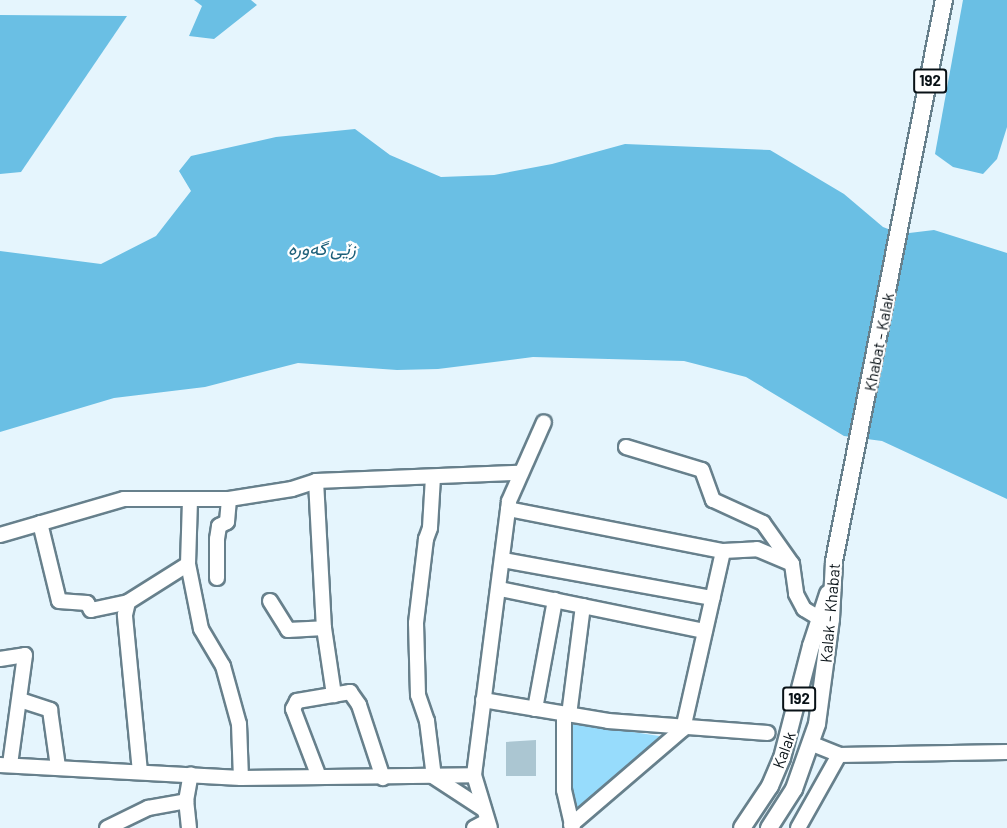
<!DOCTYPE html>
<meta charset="utf-8">
<style>
body{margin:0}
#map{position:relative;width:1007px;height:828px;overflow:hidden;background:#e5f5fd;font-family:Barlow,Vazirmatn,sans-serif}
div>[style]{position:absolute}
.green>*{inset:0;background:#97dcfc}
.water>*{inset:0;background:#6abfe4}
.building>*{inset:0;background:#abc6d2}
.roads{filter:drop-shadow(2px 0 #67808c) drop-shadow(-2px 0 #67808c) drop-shadow(0 2px #67808c) drop-shadow(0 -2px #67808c)}
.minor>*{height:14px;margin:-7px;padding:0 7px;transform-origin:7px;border-radius:7px;background:#fff}
.major>*{height:16px;margin:-8px;padding:0 8px;transform-origin:8px;border-radius:8px;background:#fff}
span{translate:-50% -50%;white-space:nowrap;text-align:center;line-height:1.15;-webkit-text-stroke:4.5px #fff;paint-order:stroke}
.shield-label span{padding:2px 4px;background:#fff;border:2px solid;border-radius:4px;-webkit-text-stroke-width:0}
.shield-label{font-size:15px;color:#091217;font-weight:700}
.street-label{font-size:16px;color:#091217}
.water-label{font-size:18px;color:#1d607a;font-style:italic}
</style>
<div id="map">
<div class="green">
<i style="clip-path:polygon(568px 722px,672px 738px,577px 819px,571px 796px)"></i>
</div>
<div class="water">
<i style="clip-path:polygon(194px 0,251px 0,257px 5px,214px 39px,189px 36px,202px 6px)"></i>
<i style="clip-path:polygon(963px 0,1007px 0,1007px 127px,997px 159px,983px 174px,953px 167px,935px 154px)"></i>
<i style="clip-path:polygon(0 15px,127px 16px,21px 172px,0 174px)"></i>
<i style="clip-path:polygon(355px 129px,390px 155px,441px 177px,494px 175px,552px 164px,625px 144px,770px 150px,844px 194px,883px 227px,901px 234px,934px 230px,1007px 253px,1007px 499px,882px 441px,844px 436px,746px 377px,684px 361px,533px 357px,438px 369px,397px 370px,298px 363px,205px 387px,114px 398px,0 432px,0 251px,101px 264px,156px 236px,191px 191px,179px 171px,191px 156px,276px 137px)"></i>
</div>
<div class="building">
<i style="clip-path:polygon(536px 740px,536px 776px,506px 776px,506px 742px)"></i>
</div>
<div class="roads">
<div class="minor">
<i style="left:626px;top:447px;width:79px;rotate:16.8deg"></i>
<i style="left:702px;top:470px;width:32px;rotate:70deg"></i>
<i style="left:713px;top:500px;width:55px;rotate:24.7deg"></i>
<i style="left:763px;top:523px;width:50px;rotate:54.7deg"></i>
<i style="left:433px;top:477px;width:51px;rotate:93.4deg"></i>
<i style="left:430px;top:528px;width:12px;rotate:110deg"></i>
<i style="left:426px;top:539px;width:85px;rotate:96.8deg"></i>
<i style="left:416px;top:623px;width:72px;rotate:88.4deg"></i>
<i style="left:418px;top:695px;width:28px;rotate:71deg"></i>
<i style="left:427px;top:721px;width:56px;rotate:82.9deg"></i>
<i style="left:434px;top:777px;width:59px;rotate:33.1deg"></i>
<i style="left:316px;top:481px;width:147px;rotate:86.9deg"></i>
<i style="left:324px;top:628px;width:68px;rotate:81.5deg"></i>
<i style="left:508px;top:509px;width:219px;rotate:11.1deg"></i>
<i style="left:723px;top:551px;width:34px;rotate:-3deg"></i>
<i style="left:757px;top:549px;width:38px;rotate:23deg"></i>
<i style="left:792px;top:564px;width:30px;rotate:82deg"></i>
<i style="left:796px;top:594px;width:17px;rotate:62deg"></i>
<i style="left:804px;top:609px;width:17px;rotate:31deg"></i>
<i style="left:40px;top:523px;width:80px;rotate:76.3deg"></i>
<i style="left:59px;top:601px;width:28px;rotate:4deg"></i>
<i style="left:87px;top:603px;width:8px;rotate:60deg"></i>
<i style="left:91px;top:610px;width:38px;rotate:-12deg"></i>
<i style="left:0;top:535px;width:129px;rotate:-16.2deg"></i>
<i style="left:124px;top:499px;width:105px"></i>
<i style="left:229px;top:499px;width:64px;rotate:-9deg"></i>
<i style="left:292px;top:489px;width:25px;rotate:-18deg"></i>
<i style="left:316px;top:481px;width:203px;rotate:-2.3deg"></i>
<i style="left:503px;top:560px;width:213px;rotate:10.3deg"></i>
<i style="left:188px;top:564px;width:66px;rotate:78.7deg"></i>
<i style="left:201px;top:629px;width:43px;rotate:59.3deg"></i>
<i style="left:223px;top:666px;width:60px;rotate:74.6deg"></i>
<i style="left:239px;top:724px;width:54px;rotate:87.9deg"></i>
<i style="left:217px;top:578px;width:39px;rotate:-90deg"></i>
<i style="left:217px;top:539px;width:13px;rotate:-81deg"></i>
<i style="left:219px;top:526px;width:9px;rotate:-27deg"></i>
<i style="left:227px;top:522px;width:23px;rotate:-85deg"></i>
<i style="left:500px;top:589px;width:209px;rotate:11.6deg"></i>
<i style="left:270px;top:601px;width:34px;rotate:58deg"></i>
<i style="left:288px;top:630px;width:36px;rotate:-3deg"></i>
<i style="left:0;top:659px;width:25px;rotate:-9deg"></i>
<i style="left:25px;top:655px;width:110px;rotate:97.8deg"></i>
<i style="left:20px;top:700px;width:32px;rotate:18deg"></i>
<i style="left:50px;top:710px;width:58px;rotate:82deg"></i>
<i style="left:483px;top:700px;width:127px;rotate:9.5deg"></i>
<i style="left:608px;top:721px;width:160px;rotate:4.3deg"></i>
<i style="left:535px;top:709px;width:111px;rotate:-79.6deg"></i>
<i style="left:564px;top:714px;width:76px;rotate:90deg"></i>
<i style="left:564px;top:790px;width:39px;rotate:77deg"></i>
<i style="left:569px;top:715px;width:110px;rotate:-82.7deg"></i>
<i style="left:810px;top:743px;width:31px;rotate:22deg"></i>
<i style="left:839px;top:755px;width:168px;rotate:-1deg"></i>
<i style="left:0;top:765px;width:241px;rotate:3.1deg"></i>
<i style="left:241px;top:778px;width:233px;rotate:-0.7deg"></i>
<i style="left:474px;top:775px;width:55px;rotate:73.2deg"></i>
<i style="left:140px;top:772px;width:158px;rotate:-95.5deg"></i>
<i style="left:125px;top:615px;width:13px;rotate:-77deg"></i>
<i style="left:128px;top:602px;width:71px;rotate:-32.3deg"></i>
<i style="left:188px;top:564px;width:63px;rotate:-88.2deg"></i>
<i style="left:474px;top:775px;width:276px;rotate:-82.7deg"></i>
<i style="left:509px;top:501px;width:86px;rotate:-66.1deg"></i>
<i style="left:319px;top:777px;width:73px;rotate:-110.9deg"></i>
<i style="left:293px;top:709px;width:9px;rotate:-63deg"></i>
<i style="left:297px;top:701px;width:54px;rotate:-9.6deg"></i>
<i style="left:350px;top:692px;width:16px;rotate:55deg"></i>
<i style="left:359px;top:705px;width:77px;rotate:71.8deg"></i>
<i style="left:571px;top:825px;width:148px;rotate:-40.6deg"></i>
<i style="left:683px;top:729px;width:182px;rotate:-77.3deg"></i>
<i style="left:107px;top:828px;width:46px;rotate:-26deg"></i>
<i style="left:148px;top:808px;width:39px;rotate:-10deg"></i>
<i style="left:189px;top:828px;width:27px;rotate:-96deg"></i>
<i style="left:186px;top:801px;width:27px;rotate:-80deg"></i>
<i style="left:474px;top:828px;width:15px;rotate:-28deg"></i>
<i style="left:798px;top:828px;width:84px;rotate:-60.7deg"></i>
</div>
<div class="major">
<i style="left:742px;top:828px;width:50px;rotate:-56.3deg"></i>
<i style="left:770px;top:786px;width:30px;rotate:-67deg"></i>
<i style="left:782px;top:758px;width:116px;rotate:-75.5deg"></i>
<i style="left:811px;top:646px;width:55px;rotate:-71.9deg"></i>
<i style="left:769px;top:828px;width:46px;rotate:-57.3deg"></i>
<i style="left:794px;top:789px;width:69px;rotate:-70.5deg"></i>
<i style="left:817px;top:724px;width:106px;rotate:-82.4deg"></i>
<i style="left:831px;top:619px;width:58px;rotate:-87deg"></i>
<i style="left:834px;top:561px;width:572px;rotate:-78.91deg"></i>
</div>
</div>
<div class="shield-label">
<span style="left:930px;top:81px">192</span>
<span style="left:799px;top:699px">192</span>
</div>
<div class="street-label">
<span style="left:879px;top:342px;rotate:-79deg">Khabat - Kalak</span>
<span style="left:830px;top:613px;rotate:-85deg">Kalak - Khabat</span>
<span style="left:784px;top:750px;rotate:-70deg">Kalak</span>
</div>
<div class="water-label">
<span style="left:322px;top:248px">زێی گەورە</span>
</div>
</div>
